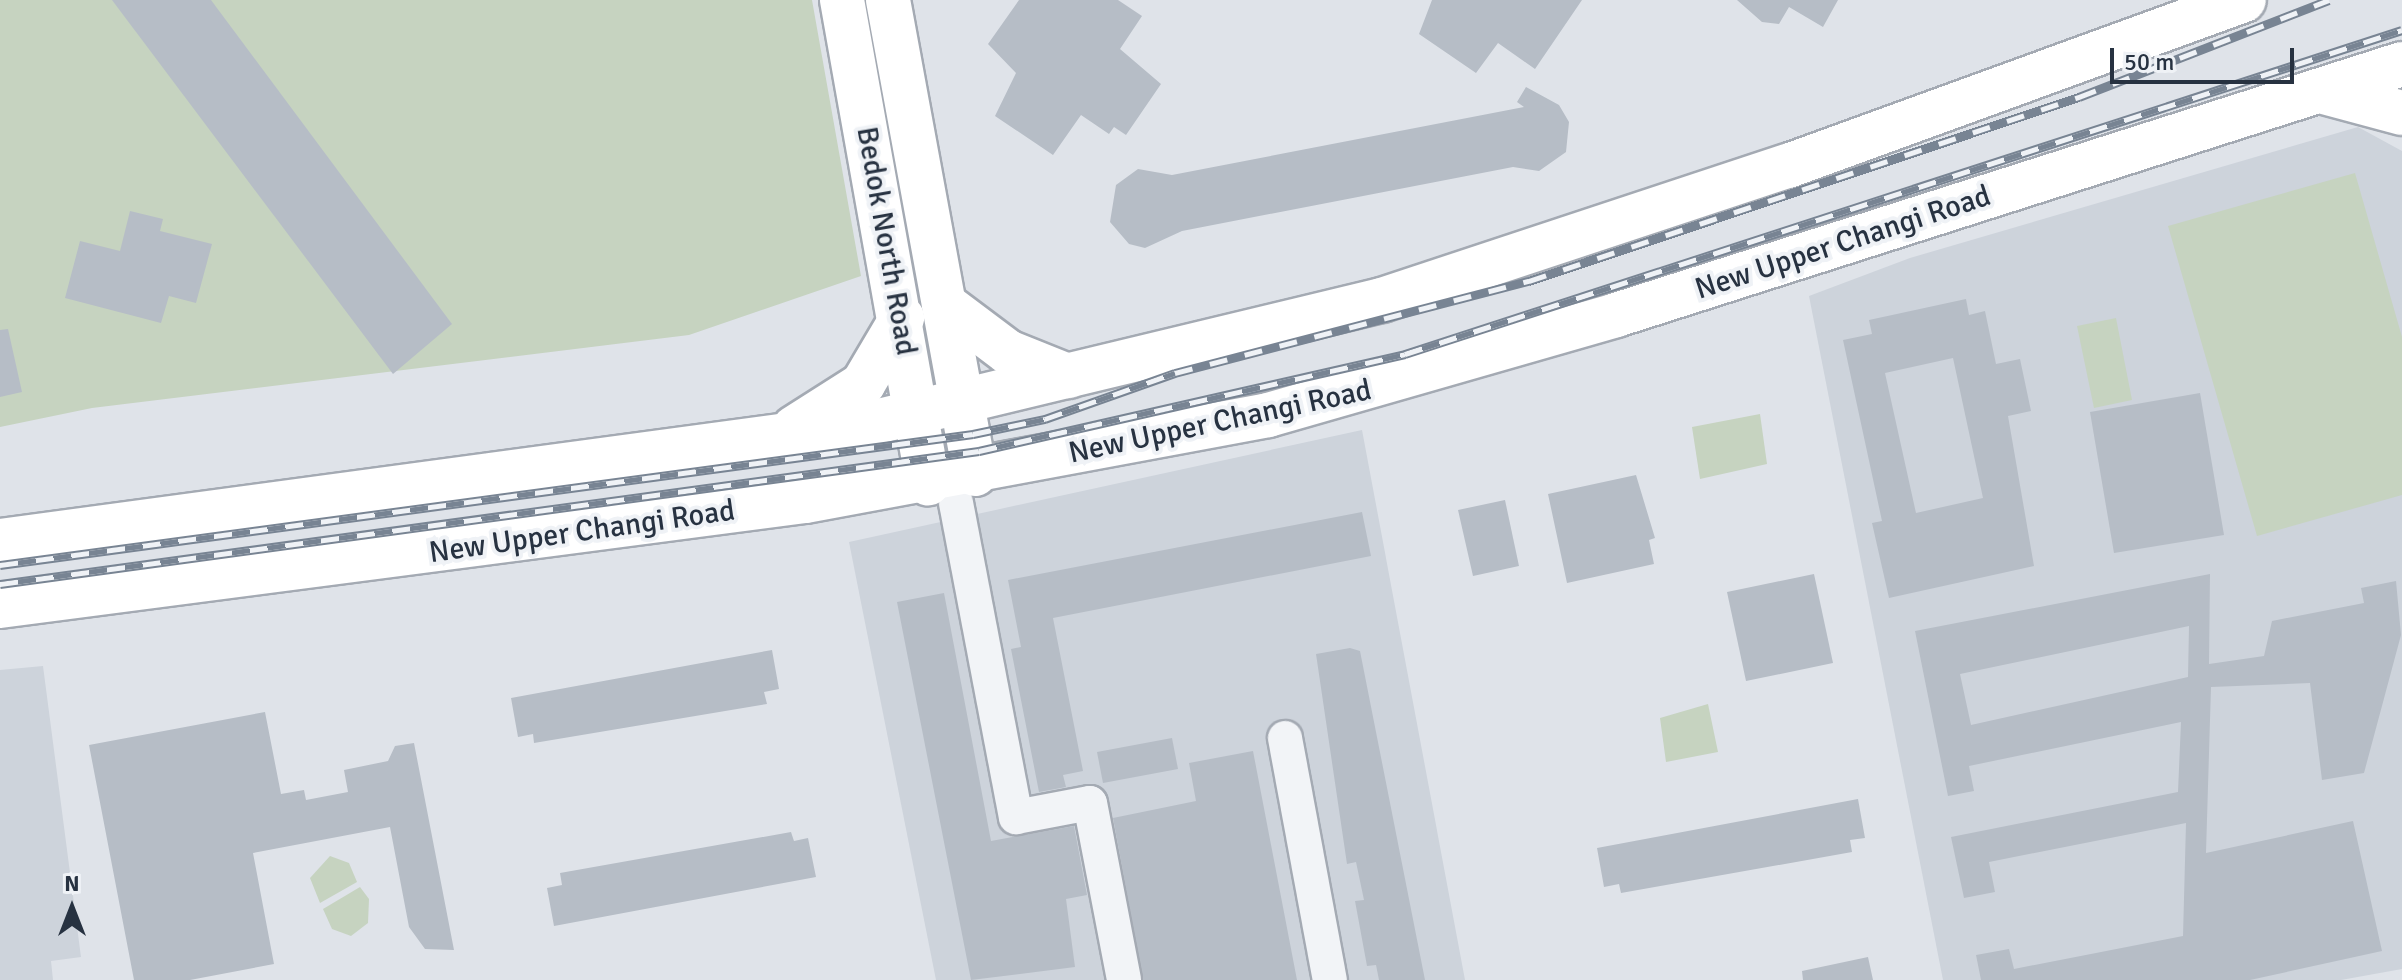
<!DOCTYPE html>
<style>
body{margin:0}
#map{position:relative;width:2402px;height:980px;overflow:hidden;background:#dfe3e9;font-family:Signika,sans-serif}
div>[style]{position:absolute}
.built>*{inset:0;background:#cdd3db}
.green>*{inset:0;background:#c6d3c0}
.building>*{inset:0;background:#b6bdc6}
.roads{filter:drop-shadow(2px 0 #a4aab3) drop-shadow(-2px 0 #a4aab3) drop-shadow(0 2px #a4aab3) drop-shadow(0 -2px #a4aab3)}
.minor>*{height:34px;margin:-17px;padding:0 17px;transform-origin:17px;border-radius:17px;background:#f2f4f7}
.major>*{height:44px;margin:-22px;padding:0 22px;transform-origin:22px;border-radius:22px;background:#fff}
.rail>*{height:9px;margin-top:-4.5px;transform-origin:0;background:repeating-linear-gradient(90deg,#eff2f6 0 18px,#788493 0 36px);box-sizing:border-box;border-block:2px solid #788493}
span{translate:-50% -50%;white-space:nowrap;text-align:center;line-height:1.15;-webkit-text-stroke:8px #eff2f6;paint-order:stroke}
.street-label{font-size:30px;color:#273241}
.north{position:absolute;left:32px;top:868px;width:80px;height:80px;-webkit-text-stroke:6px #eff2f6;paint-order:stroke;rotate:0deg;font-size:22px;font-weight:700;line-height:32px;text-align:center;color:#273241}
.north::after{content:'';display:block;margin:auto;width:28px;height:36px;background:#273241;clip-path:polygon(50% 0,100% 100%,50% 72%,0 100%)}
.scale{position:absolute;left:2110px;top:48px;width:184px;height:36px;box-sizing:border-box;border:4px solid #273241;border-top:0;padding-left:10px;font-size:24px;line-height:28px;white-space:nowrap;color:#273241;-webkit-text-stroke:6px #eff2f6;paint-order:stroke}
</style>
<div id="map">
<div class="built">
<i style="clip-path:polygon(2358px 127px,2402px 151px,2402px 969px,2341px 980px,1943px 980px,1809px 296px,1910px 258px)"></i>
<i style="clip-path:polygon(1362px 430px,1465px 980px,936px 980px,849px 542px)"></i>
<i style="clip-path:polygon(43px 666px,81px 957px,51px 961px,53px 980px,0 980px,0 670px)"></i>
</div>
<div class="green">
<i style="clip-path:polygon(0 0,812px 0,861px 276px,689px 335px,92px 408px,0 427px)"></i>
<i style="clip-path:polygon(2355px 173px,2402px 337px,2402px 495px,2257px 536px,2168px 226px)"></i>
<i style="clip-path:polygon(2116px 318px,2132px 400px,2094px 408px,2077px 326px)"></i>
<i style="clip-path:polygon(1760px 414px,1767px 464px,1700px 479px,1692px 427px)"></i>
<i style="clip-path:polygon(1708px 704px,1718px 752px,1666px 762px,1660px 718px)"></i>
<i style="clip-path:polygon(330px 856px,349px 863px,357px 882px,320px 903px,310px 878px)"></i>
<i style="clip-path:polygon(360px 887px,369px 899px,368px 923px,351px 936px,332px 929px,323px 909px)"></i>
</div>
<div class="building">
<i style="clip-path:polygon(112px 0,211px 0,452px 324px,393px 374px)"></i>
<i style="clip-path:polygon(1019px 0,1118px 0,1142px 16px,1120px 49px,1161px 84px,1126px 135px,1114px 127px,1109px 134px,1081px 115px,1053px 155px,995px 116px,1016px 73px,988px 44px)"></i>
<i style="clip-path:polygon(1432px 0,1582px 0,1535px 69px,1498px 43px,1476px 73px,1419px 34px)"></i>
<i style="clip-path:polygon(1737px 0,1838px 0,1823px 27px,1789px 7px,1779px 24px,1762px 22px)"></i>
<i style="clip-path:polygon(1526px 87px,1559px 105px,1569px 122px,1566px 152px,1539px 171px,1513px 167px,1182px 231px,1145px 248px,1129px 244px,1110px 222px,1116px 185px,1138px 169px,1172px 175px,1524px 107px,1517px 102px)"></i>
<i style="clip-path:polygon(130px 211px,163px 219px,160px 231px,212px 244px,196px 303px,169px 296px,161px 323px,65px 298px,80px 241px,120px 251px)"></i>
<i style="clip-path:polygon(evenodd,1966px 299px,1969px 315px,1985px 311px,1996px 364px,2020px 359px,2031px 411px,2008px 416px,2034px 566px,1889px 598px,1872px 523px,1882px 521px,1843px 340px,1872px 334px,1869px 320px,1966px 299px,1953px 358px,1983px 498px,1916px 513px,1885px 373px,1953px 358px)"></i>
<i style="clip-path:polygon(8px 329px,22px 392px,0 397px,0 330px)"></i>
<i style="clip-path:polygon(2200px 393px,2224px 535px,2114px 553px,2090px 412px)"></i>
<i style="clip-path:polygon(1636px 475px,1655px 538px,1649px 540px,1654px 564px,1567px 583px,1548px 494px)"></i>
<i style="clip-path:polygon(1505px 500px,1519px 566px,1473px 576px,1458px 510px)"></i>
<i style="clip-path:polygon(1362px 512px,1371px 556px,1053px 618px,1083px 771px,1063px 775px,1066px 787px,1039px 792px,1011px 649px,1021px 647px,1008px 580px)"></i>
<i style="clip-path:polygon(1814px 574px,1833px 663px,1746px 681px,1727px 592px)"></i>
<i style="clip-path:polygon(evenodd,2210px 574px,2209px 664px,2264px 656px,2272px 621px,2364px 603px,2361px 588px,2396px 581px,2401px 635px,2364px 773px,2322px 780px,2310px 683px,2211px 687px,2206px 853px,2353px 821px,2382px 951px,2250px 980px,1981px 980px,1976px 955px,2009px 949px,2014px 969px,2183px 936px,2186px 823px,1989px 862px,1995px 892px,1964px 898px,1951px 837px,2178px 792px,2181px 722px,1969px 766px,1974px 791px,1948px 796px,1915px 631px,2210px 574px,2189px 626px,2188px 677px,1971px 725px,1960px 674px,2189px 626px)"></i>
<i style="clip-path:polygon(944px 593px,991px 841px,1074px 826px,1087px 895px,1066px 899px,1075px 967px,971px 980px,897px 602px)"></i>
<i style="clip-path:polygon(1350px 648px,1360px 651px,1425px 980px,1379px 980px,1376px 965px,1367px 966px,1355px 901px,1364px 900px,1356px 862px,1347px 864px,1316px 654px)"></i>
<i style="clip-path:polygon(772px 650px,779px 689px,764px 692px,767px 704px,534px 743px,533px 734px,518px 737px,511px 698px)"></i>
<i style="clip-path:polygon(265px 712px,281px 794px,304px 790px,306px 800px,348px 792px,344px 770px,388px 761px,395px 746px,414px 743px,454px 950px,425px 949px,409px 927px,390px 827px,253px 853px,274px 964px,190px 980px,134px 980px,89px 745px)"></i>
<i style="clip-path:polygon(1172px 738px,1178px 769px,1103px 783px,1097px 752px)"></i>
<i style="clip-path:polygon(1253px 751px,1297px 980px,1143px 980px,1113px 818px,1196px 801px,1189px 763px)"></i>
<i style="clip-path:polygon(1858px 799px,1865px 838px,1850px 840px,1852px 852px,1621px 893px,1619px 884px,1604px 887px,1597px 848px)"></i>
<i style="clip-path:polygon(791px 832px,794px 841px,808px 838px,816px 877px,554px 926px,547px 888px,562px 885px,560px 873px)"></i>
<i style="clip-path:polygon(1868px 957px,1873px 980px,1803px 980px,1802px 971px)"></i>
</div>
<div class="roads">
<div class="minor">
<i style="left:956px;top:503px;width:320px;rotate:79.2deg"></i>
<i style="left:1016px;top:817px;width:75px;rotate:-10.7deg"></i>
<i style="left:1090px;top:803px;width:180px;rotate:79.1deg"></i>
<i style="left:1285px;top:738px;width:246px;rotate:79.5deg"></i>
</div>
<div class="major">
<i style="left:842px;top:0;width:491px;rotate:79.9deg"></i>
<i style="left:888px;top:0;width:482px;rotate:79.6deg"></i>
<i style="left:2320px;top:91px;width:85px;rotate:15deg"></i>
<i style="left:944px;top:304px;width:80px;rotate:36.9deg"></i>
<i style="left:1008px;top:352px;width:65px;rotate:21.8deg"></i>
<i style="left:794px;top:428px;width:82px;rotate:-32.5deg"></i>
<i style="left:863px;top:384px;width:77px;rotate:-59.4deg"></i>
<i style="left:0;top:541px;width:871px;rotate:-7.66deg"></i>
<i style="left:863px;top:425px;width:534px;rotate:-13.54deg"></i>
<i style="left:1382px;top:300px;width:428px;rotate:-18.3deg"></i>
<i style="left:1788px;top:166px;width:485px;rotate:-20deg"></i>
<i style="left:0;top:606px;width:812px;rotate:-7.43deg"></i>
<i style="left:805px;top:501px;width:471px;rotate:-10.5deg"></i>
<i style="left:1268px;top:415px;width:362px;rotate:-16deg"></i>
<i style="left:1616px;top:315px;width:825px;rotate:-17.71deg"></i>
</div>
</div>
<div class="rail">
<i style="left:0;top:565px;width:982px;rotate:-7.67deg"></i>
<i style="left:973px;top:434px;width:74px;rotate:-11.8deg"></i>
<i style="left:1045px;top:419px;width:138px;rotate:-19.5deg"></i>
<i style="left:1175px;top:373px;width:366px;rotate:-14.6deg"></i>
<i style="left:1529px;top:281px;width:580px;rotate:-18.5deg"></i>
<i style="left:2079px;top:97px;width:268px;rotate:-21.2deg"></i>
<i style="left:0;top:584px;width:988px;rotate:-7.74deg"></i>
<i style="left:979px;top:451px;width:437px;rotate:-12.8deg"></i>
<i style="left:1405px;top:354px;width:1048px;rotate:-18deg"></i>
</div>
<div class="street-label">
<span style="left:886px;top:241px;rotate:80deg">Bedok North Road</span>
<span style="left:1843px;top:243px;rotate:-18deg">New Upper Changi Road</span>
<span style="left:1220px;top:422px;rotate:-12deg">New Upper Changi Road</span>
<span style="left:582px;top:532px;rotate:-8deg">New Upper Changi Road</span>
</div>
<div class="north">N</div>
<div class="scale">50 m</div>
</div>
